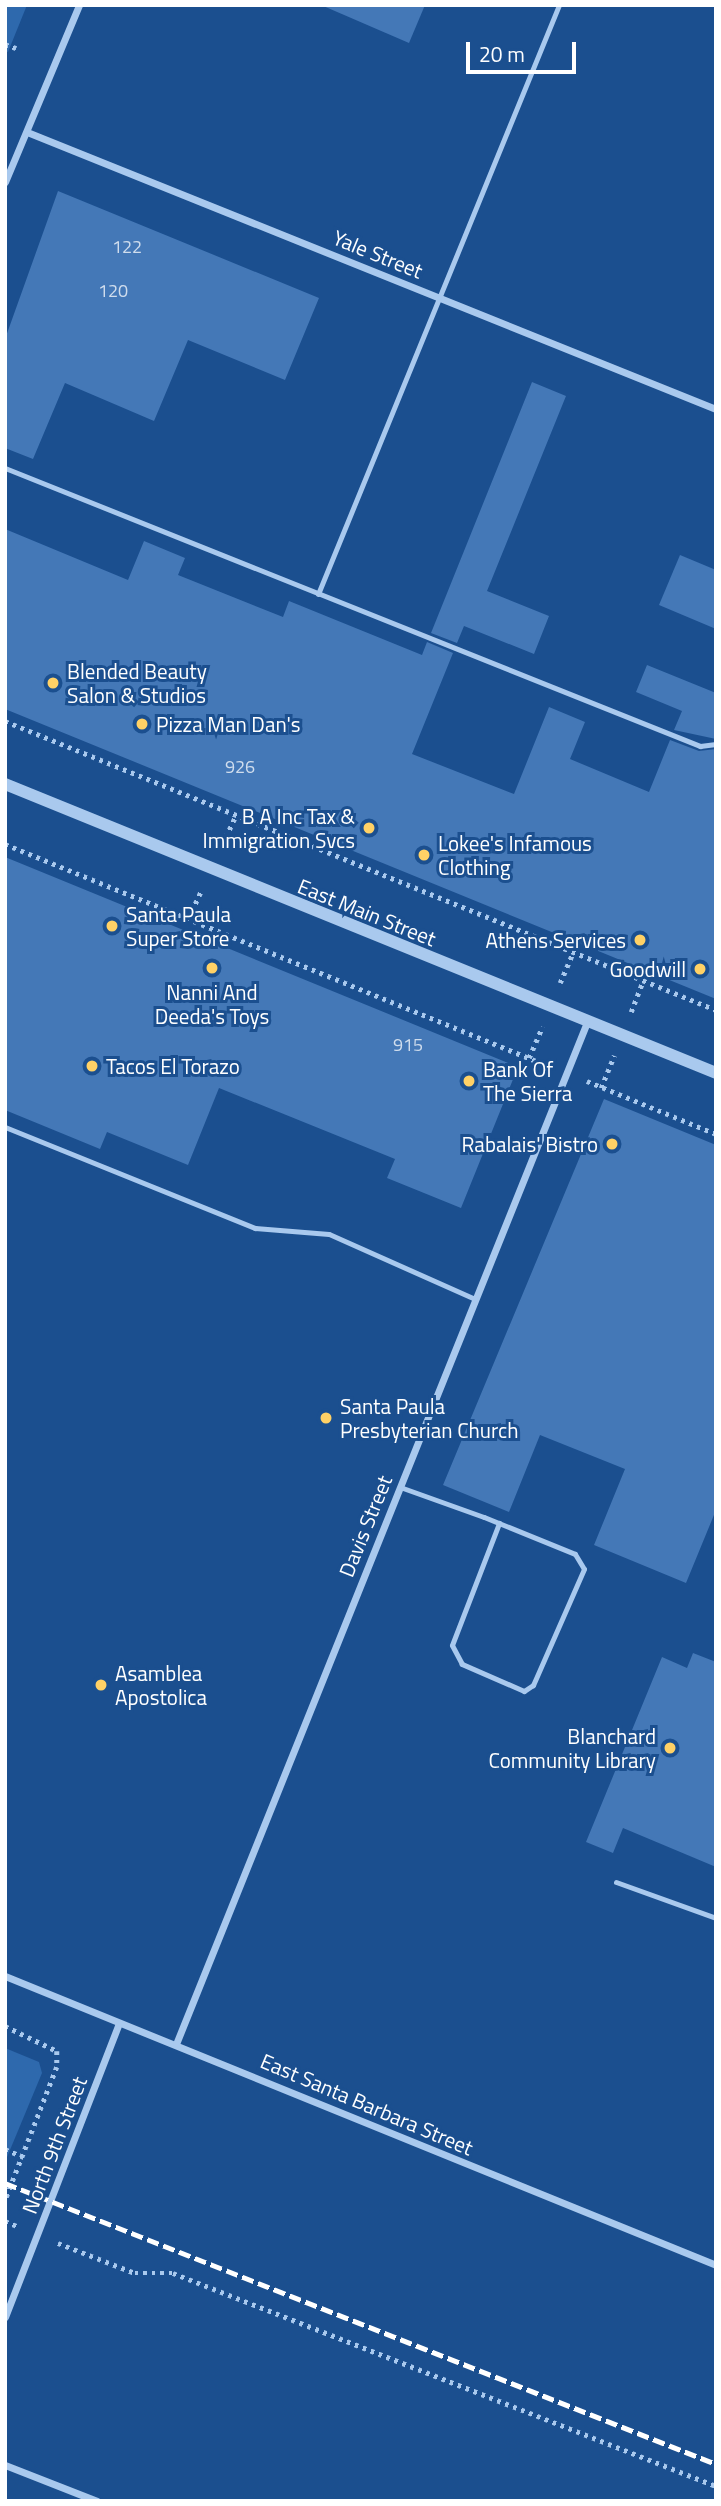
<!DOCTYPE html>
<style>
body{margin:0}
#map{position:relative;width:721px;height:2506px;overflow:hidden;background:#1b4f8f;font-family:"Titillium Web",sans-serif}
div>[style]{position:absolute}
.green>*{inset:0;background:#2e69ad}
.building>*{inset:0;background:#4478b7}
.path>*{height:4.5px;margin-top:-2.25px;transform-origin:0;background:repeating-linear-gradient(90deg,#a9c9ee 0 3.5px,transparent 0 8.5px)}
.service>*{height:5px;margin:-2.5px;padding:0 2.5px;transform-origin:2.5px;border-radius:2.5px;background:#a9c9ee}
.minor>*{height:7px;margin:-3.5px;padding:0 3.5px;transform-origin:3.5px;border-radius:3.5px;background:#a9c9ee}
.tertiary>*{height:12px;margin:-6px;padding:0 6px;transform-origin:6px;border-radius:6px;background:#a9c9ee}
.rail>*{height:5px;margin-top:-2.5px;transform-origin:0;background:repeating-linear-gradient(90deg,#fff 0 12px,transparent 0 17px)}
.dots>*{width:19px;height:19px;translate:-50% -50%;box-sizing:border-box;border:4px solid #1b4f8f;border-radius:50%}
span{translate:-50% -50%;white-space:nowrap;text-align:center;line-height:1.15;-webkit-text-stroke:6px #1b4f8f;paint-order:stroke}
.number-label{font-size:18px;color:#d0dded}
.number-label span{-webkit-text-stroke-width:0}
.street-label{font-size:21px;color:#fff}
.poi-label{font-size:21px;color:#fff}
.left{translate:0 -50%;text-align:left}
.right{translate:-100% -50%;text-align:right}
.frame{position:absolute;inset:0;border:7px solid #fff;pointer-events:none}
.scale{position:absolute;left:466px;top:42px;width:110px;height:32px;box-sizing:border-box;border:4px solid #fff;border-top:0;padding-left:9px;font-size:21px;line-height:24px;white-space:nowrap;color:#fff;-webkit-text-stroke:5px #1b4f8f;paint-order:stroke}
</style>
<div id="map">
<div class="green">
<i style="clip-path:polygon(5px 5px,27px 5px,8px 52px,5px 51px)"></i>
<i style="clip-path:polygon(5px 2048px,39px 2062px,42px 2073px,5px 2162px)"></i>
</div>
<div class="building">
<i style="clip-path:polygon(321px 5px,425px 5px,409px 43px)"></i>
<i style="clip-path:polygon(58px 191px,319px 298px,285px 380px,188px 340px,154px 421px,65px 383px,33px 459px,5px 448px,5px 339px)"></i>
<i style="clip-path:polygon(532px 382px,566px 396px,487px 591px,549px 616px,534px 654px,464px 626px,457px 643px,431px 633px)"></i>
<i style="clip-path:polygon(5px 529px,128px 580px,144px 541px,185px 558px,178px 575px,283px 617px,289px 601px,422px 655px,427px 642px,453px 653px,412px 754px,514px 794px,549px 707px,585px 722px,570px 759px,649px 792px,670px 740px,699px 751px,716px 749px,716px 999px,5px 709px)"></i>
<i style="clip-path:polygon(680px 555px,716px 570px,716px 629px,659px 605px)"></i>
<i style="clip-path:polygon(647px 665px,716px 693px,716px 739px,674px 730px,682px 711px,636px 692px)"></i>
<i style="clip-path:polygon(5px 857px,518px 1067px,461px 1208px,387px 1178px,395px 1159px,219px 1088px,188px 1165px,107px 1132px,100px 1149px,5px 1110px)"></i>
<i style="clip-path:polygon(604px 1099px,716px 1145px,716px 1510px,686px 1583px,594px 1545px,625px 1469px,540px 1435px,509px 1512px,443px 1485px)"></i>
<i style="clip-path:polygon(693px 1653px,716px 1662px,716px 1867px,623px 1828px,613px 1853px,586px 1842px,662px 1657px,687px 1668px)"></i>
</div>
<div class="path">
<i style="left:5px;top:44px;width:12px;rotate:20deg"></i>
<i style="left:5px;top:721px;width:767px;rotate:22.12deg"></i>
<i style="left:5px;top:844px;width:584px;rotate:22.22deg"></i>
<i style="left:222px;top:845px;width:33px;rotate:-65deg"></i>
<i style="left:188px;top:919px;width:31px;rotate:-65deg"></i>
<i style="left:560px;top:983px;width:33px;rotate:-67deg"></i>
<i style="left:631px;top:1012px;width:33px;rotate:-69deg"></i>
<i style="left:529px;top:1058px;width:34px;rotate:-67deg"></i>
<i style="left:587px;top:1081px;width:139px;rotate:22.3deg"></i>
<i style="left:601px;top:1088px;width:35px;rotate:-68deg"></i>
<i style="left:5px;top:2026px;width:58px;rotate:25.7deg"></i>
<i style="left:57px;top:2051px;width:16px;rotate:90deg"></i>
<i style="left:57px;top:2067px;width:144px;rotate:111.2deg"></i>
<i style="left:5px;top:2149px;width:21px;rotate:23deg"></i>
<i style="left:5px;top:2221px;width:13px;rotate:23deg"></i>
<i style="left:58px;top:2243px;width:83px;rotate:21.3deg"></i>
<i style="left:135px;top:2273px;width:38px"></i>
<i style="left:173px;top:2273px;width:583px;rotate:21.42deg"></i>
</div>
<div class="service">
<i style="left:5px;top:468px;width:749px;rotate:21.8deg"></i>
<i style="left:700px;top:746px;width:16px;rotate:-7deg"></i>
<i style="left:318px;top:594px;width:636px;rotate:-67.75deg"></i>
<i style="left:5px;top:1127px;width:270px;rotate:22deg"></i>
<i style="left:255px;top:1228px;width:74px;rotate:4.6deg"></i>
<i style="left:329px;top:1234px;width:158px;rotate:24deg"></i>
<i style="left:400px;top:1487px;width:89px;rotate:19.7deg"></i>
<i style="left:484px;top:1517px;width:98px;rotate:22.1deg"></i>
<i style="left:575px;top:1554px;width:17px;rotate:59deg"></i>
<i style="left:584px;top:1569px;width:127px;rotate:113.7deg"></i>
<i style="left:533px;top:1685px;width:11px;rotate:146deg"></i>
<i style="left:524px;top:1691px;width:68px;rotate:-156.5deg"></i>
<i style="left:462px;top:1664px;width:21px;rotate:-118deg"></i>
<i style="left:452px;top:1645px;width:131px;rotate:-68.9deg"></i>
<i style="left:616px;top:1882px;width:106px;rotate:19.8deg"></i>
</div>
<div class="minor">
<i style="left:27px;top:132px;width:743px;rotate:21.9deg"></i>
<i style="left:5px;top:182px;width:192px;rotate:-67.3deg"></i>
<i style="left:5px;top:1976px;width:767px;rotate:22.12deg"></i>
<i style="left:176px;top:2044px;width:1102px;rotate:-68.09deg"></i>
<i style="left:5px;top:2317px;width:315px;rotate:-68.8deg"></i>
<i style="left:5px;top:2465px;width:99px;rotate:21.4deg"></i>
</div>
<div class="tertiary">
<i style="left:5px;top:784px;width:767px;rotate:22.12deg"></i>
</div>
<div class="rail">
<i style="left:5px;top:2183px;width:765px;rotate:21.56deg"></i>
</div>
<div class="dots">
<i style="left:53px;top:683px;background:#ffd166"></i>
<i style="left:142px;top:724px;background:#ffd166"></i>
<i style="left:369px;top:828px;background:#ffd166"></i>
<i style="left:424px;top:855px;background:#ffd166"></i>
<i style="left:112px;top:926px;background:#ffd166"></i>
<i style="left:640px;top:940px;background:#ffd166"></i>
<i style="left:212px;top:968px;background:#ffd166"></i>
<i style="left:700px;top:969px;background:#ffd166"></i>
<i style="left:92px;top:1066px;background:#ffd166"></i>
<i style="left:469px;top:1081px;background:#ffd166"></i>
<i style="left:612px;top:1144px;background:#ffd166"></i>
<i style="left:326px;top:1418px;background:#ffd166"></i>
<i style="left:101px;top:1685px;background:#ffd166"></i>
<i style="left:670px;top:1748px;background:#ffd166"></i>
</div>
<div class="number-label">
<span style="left:127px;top:247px">122</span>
<span style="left:113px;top:291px">120</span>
<span style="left:240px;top:767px">926</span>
<span style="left:408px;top:1045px">915</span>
</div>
<div class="street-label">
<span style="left:378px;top:254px;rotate:22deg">Yale Street</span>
<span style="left:367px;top:912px;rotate:22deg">East Main Street</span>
<span style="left:365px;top:1526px;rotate:-68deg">Davis Street</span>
<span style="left:367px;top:2104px;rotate:23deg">East Santa Barbara Street</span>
<span style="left:54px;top:2145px;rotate:-69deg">North 9th Street</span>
</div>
<div class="poi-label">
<span class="left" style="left:67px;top:683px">Blended Beauty<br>Salon &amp; Studios</span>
<span class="left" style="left:156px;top:724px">Pizza Man Dan's</span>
<span class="right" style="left:355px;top:828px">B A Inc Tax &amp;<br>Immigration Svcs</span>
<span class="left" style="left:438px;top:855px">Lokee's Infamous<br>Clothing</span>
<span class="left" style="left:126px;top:926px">Santa Paula<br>Super Store</span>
<span class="right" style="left:626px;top:940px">Athens Services</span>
<span class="right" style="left:686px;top:969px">Goodwill</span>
<span style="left:212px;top:1004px">Nanni And<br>Deeda's Toys</span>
<span class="left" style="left:106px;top:1066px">Tacos El Torazo</span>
<span class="left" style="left:483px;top:1081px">Bank Of<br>The Sierra</span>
<span class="right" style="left:598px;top:1144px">Rabalais' Bistro</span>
<span class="left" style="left:340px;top:1418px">Santa Paula<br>Presbyterian Church</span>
<span class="left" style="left:115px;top:1685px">Asamblea<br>Apostolica</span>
<span class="right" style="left:656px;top:1748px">Blanchard<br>Community Library</span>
</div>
<div class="frame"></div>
<div class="scale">20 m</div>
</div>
